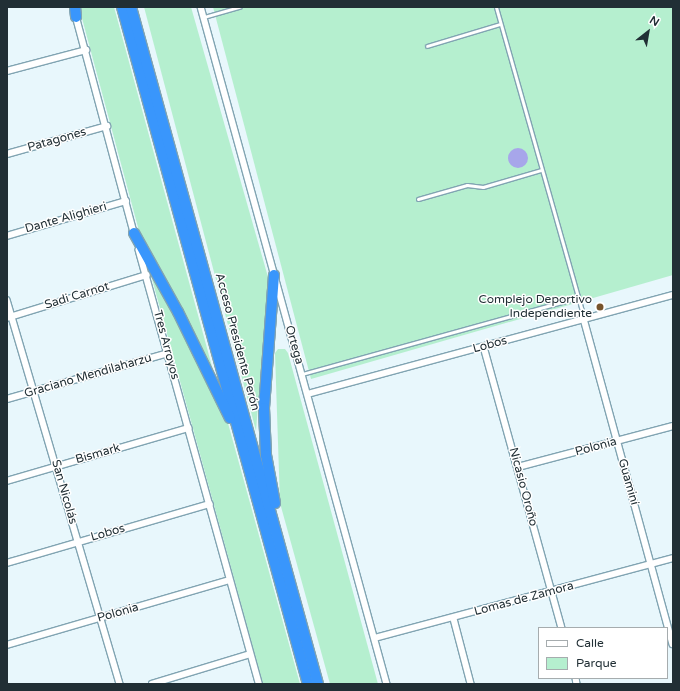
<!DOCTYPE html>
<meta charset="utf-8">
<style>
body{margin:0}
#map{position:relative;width:680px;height:691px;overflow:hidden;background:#e8f7fc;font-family:"Varela Round",sans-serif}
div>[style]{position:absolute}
.green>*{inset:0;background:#b5efcf}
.water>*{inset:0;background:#a7a6ea}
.round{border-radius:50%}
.roads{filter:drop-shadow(1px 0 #81a4b2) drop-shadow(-1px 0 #81a4b2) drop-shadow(0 1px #81a4b2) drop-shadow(0 -1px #81a4b2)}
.lane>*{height:3px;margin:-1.5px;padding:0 1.5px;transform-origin:1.5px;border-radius:1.5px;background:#fff}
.street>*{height:5.5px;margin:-2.75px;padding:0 2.75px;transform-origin:2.75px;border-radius:2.75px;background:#fff}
.highway>*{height:10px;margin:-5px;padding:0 5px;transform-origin:5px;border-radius:5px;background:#3996fc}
.dots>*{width:11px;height:11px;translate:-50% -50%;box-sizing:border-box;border:2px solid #fff;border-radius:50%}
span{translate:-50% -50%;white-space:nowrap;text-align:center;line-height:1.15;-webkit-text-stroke:3px #fff;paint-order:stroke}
.street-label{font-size:12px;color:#212f35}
.poi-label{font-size:12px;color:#212f35}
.right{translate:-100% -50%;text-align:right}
.frame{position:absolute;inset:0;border:8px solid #212f35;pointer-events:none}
.legend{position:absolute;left:538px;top:627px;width:130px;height:52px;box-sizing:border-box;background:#fff;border:1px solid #a6acae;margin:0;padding:5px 7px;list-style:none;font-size:12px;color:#212f35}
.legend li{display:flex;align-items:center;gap:8px;height:20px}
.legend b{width:20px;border:1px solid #a6acae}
.north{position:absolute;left:628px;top:12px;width:40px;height:40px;-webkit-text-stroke:3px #fff;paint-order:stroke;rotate:31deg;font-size:11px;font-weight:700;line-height:16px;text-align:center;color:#212f35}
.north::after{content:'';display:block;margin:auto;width:14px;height:18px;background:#212f35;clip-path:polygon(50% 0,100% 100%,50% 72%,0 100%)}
</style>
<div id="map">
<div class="green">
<i style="clip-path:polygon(79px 7px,114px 7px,213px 370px,139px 231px)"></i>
<i style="clip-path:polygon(144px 7px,191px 7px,268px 277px,256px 431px)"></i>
<i style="clip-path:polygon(213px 7px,673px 7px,673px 275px,311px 379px)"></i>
<i style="clip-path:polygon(149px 268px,162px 285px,226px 416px,300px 684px,263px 684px)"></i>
<i style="clip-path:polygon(278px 349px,285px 349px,288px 353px,378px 684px,330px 684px,280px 503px,275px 353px)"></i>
</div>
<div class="water">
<i class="round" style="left:508px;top:148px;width:20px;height:20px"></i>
</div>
<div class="roads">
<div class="lane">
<i style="left:496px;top:7px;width:324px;rotate:74.2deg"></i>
<i style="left:204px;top:17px;width:37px;rotate:-16deg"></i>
<i style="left:427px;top:46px;width:76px;rotate:-16.8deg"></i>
<i style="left:418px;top:199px;width:51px;rotate:-15.9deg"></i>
<i style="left:467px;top:185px;width:16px;rotate:7deg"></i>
<i style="left:483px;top:187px;width:60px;rotate:-16.3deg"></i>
<i style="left:302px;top:374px;width:284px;rotate:-15.5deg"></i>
</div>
<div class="street">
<i style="left:201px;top:7px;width:702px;rotate:74.64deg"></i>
<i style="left:76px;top:16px;width:228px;rotate:75deg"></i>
<i style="left:7px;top:71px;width:82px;rotate:-14.9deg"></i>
<i style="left:7px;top:154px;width:104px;rotate:-15.6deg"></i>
<i style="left:7px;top:236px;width:124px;rotate:-16.4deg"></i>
<i style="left:139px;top:250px;width:450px;rotate:74.5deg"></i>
<i style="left:7px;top:300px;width:400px;rotate:73.6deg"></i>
<i style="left:7px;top:318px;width:146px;rotate:-17.1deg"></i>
<i style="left:584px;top:319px;width:337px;rotate:74.7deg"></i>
<i style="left:484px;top:347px;width:292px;rotate:74.5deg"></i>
<i style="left:308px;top:394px;width:378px;rotate:-15.2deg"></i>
<i style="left:7px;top:399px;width:167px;rotate:-15.9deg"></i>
<i style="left:518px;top:467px;width:160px;rotate:-14.8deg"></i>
<i style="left:7px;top:481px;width:189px;rotate:-16.3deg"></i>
<i style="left:7px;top:563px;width:211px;rotate:-16.2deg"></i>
<i style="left:454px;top:619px;width:67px;rotate:75.3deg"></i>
<i style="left:375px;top:638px;width:309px;rotate:-15deg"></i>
<i style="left:7px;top:645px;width:231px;rotate:-16.3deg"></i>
<i style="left:576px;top:678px;width:6px;rotate:81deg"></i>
<i style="left:152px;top:684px;width:102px;rotate:-17deg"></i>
</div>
<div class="highway">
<i style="left:75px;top:7px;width:10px;rotate:84deg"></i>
<i style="left:122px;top:7px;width:702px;rotate:74.64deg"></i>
<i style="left:131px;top:7px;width:702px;rotate:74.56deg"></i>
<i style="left:134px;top:233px;width:90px;rotate:60.9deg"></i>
<i style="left:178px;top:312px;width:118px;rotate:63.9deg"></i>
<i style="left:274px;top:275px;width:133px;rotate:94.3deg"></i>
<i style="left:264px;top:408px;width:47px;rotate:87.6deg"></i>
<i style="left:266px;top:455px;width:49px;rotate:79.4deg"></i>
</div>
</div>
<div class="dots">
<i style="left:600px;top:307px;background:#77542c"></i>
</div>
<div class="street-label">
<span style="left:57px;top:140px;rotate:-16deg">Patagones</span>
<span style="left:66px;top:218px;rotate:-16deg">Dante Alighieri</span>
<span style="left:77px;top:296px;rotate:-17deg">Sadi Carnot</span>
<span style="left:237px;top:342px;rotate:75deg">Acceso Presidente Perón</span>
<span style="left:166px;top:345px;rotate:75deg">Tres Arroyos</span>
<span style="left:294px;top:345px;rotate:74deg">Ortega</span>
<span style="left:490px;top:345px;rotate:-15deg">Lobos</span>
<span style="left:88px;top:376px;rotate:-16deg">Graciano Mendilaharzu</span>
<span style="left:596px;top:447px;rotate:-15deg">Polonia</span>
<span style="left:98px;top:454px;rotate:-16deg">Bismark</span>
<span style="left:628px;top:482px;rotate:74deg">Guaminí</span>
<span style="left:523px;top:487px;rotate:75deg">Nicasio Oroño</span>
<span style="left:64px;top:492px;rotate:74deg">San Nicolás</span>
<span style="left:108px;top:533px;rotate:-16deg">Lobos</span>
<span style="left:524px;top:599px;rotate:-15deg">Lomas de Zamora</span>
<span style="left:118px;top:613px;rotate:-16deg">Polonia</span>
</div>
<div class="poi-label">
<span class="right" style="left:592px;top:307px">Complejo Deportivo<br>Independiente</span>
</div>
<div class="frame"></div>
<ul class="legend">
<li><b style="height:5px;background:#fff"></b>Calle</li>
<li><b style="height:11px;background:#b5efcf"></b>Parque</li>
</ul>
<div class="north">N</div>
</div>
